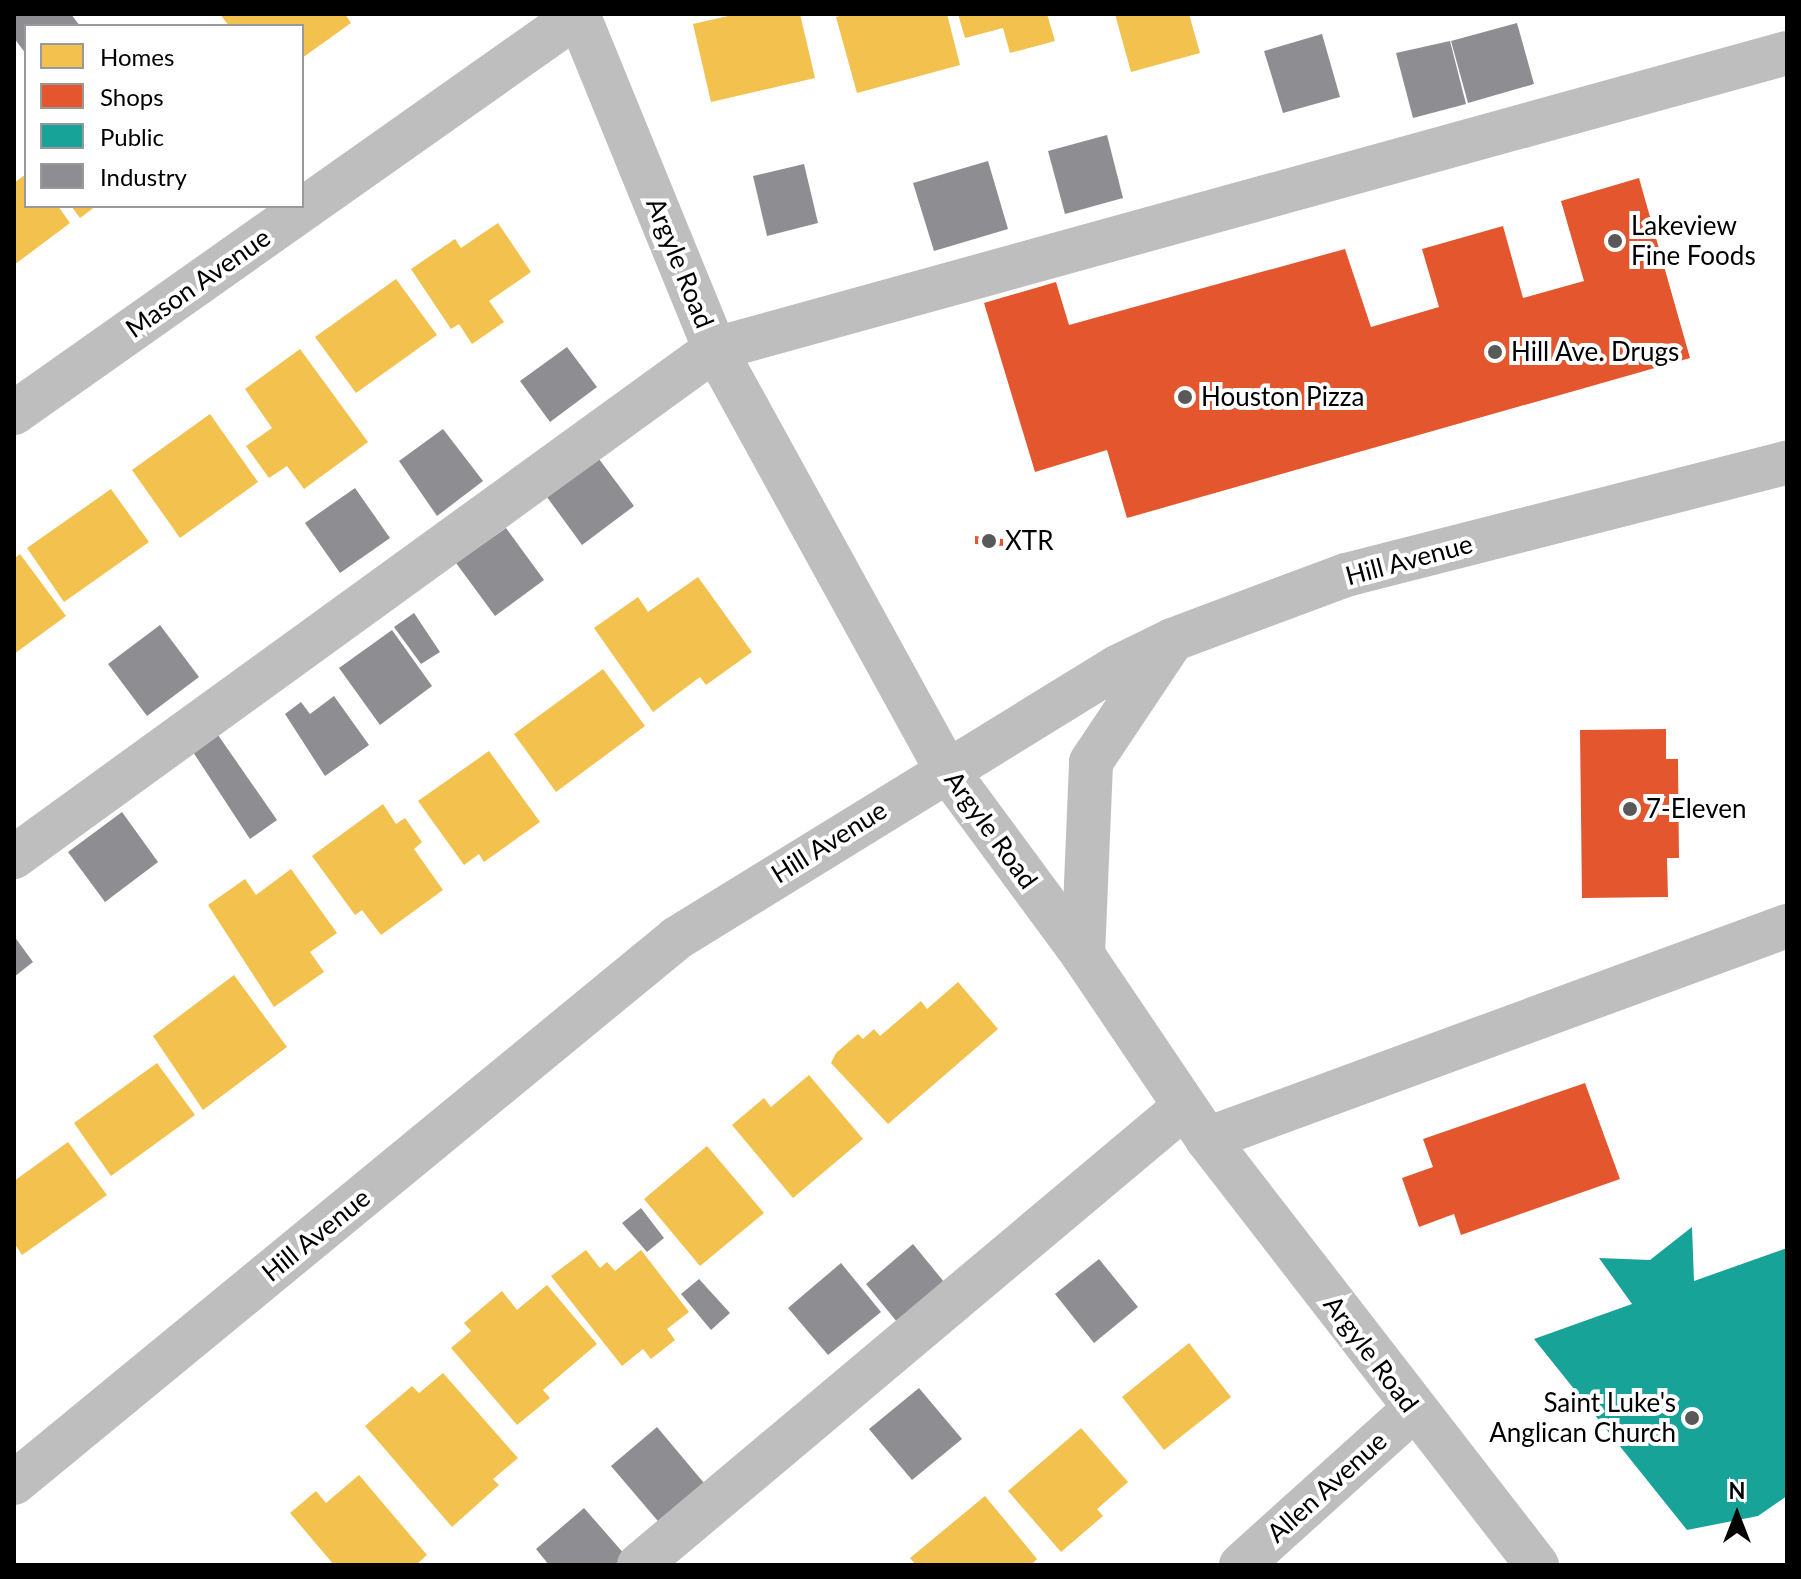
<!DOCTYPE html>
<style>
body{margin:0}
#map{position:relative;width:1801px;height:1579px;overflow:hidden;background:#fff;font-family:Lato,sans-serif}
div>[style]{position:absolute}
.homes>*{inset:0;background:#f2c14e}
.shops>*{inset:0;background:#e4572e}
.public>*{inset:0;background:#17a398}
.industry>*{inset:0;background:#8d8d92}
.minor>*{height:44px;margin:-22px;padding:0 22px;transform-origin:22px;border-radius:22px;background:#bebebe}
.dots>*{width:22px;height:22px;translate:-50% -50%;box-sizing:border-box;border:4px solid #fff;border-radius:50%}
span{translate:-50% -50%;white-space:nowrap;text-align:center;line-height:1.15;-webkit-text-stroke:8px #fff;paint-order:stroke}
.poi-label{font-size:26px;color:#000}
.left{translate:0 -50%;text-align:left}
.right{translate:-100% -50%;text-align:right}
.street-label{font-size:26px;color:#000}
.frame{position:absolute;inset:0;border:16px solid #000;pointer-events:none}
.legend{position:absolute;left:24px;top:24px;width:280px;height:184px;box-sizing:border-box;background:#fff;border:2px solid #999;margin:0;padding:10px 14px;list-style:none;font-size:24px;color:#000}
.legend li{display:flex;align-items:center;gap:16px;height:40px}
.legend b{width:40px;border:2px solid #999}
.north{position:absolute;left:1697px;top:1475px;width:80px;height:80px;-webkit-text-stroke:6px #fff;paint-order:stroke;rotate:0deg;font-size:22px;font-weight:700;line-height:32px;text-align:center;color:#000}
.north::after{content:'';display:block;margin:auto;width:28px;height:36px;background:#000;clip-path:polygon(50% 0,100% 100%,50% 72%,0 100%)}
</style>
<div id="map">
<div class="homes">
<i style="clip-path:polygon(220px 14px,345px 14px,351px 23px,302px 58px,302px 26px,229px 26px)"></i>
<i style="clip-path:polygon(737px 14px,800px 14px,815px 78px,711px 102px,693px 24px)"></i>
<i style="clip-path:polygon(848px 14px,947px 14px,960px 65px,857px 93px,836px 17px)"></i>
<i style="clip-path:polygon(958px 14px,1047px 14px,1055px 41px,1010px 53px,1003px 28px,965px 38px)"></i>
<i style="clip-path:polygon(1115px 14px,1189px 14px,1200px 53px,1131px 72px)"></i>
<i style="clip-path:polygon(26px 174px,26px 206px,58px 206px,70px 223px,14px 265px,14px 183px)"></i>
<i style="clip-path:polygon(71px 206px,96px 206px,80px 218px)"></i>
<i style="clip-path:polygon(498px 223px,531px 272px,489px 301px,504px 322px,472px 344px,459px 324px,451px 329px,411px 269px,455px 239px,461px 248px)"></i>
<i style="clip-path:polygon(396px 279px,437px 335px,356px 393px,315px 337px)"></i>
<i style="clip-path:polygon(300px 349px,368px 442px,304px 489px,287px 466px,269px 478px,246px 446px,272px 428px,245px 389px)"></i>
<i style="clip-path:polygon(210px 414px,258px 482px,180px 538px,132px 470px)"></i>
<i style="clip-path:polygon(111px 489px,149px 542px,64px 602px,27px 548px)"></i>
<i style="clip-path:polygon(20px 554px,66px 616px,14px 654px,14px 559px)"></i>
<i style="clip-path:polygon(698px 577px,752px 652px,706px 685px,700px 677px,653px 712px,594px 628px,638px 597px,648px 612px)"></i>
<i style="clip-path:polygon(603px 669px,645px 726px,556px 792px,514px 734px)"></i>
<i style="clip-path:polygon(489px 751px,540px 822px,484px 862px,479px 854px,464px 865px,418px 801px)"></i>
<i style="clip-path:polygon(383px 804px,396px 824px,405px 818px,422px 842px,414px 849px,443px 890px,381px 935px,362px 910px,355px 915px,312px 856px)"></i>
<i style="clip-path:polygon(291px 869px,337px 933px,310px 952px,324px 972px,274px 1007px,208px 905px,245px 879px,256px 895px)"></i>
<i style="clip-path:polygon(234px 975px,287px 1047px,203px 1110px,153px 1036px)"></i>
<i style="clip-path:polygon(958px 982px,998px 1029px,888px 1124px,831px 1063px,836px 1053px,858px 1034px,863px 1039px,874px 1029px,880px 1036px,921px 1001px,927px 1009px)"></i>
<i style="clip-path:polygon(157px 1063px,195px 1115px,111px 1176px,74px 1123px)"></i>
<i style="clip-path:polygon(809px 1075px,863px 1139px,793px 1198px,732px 1125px,764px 1098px,771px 1107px)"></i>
<i style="clip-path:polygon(68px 1142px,107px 1195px,22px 1255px,14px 1243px,14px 1181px)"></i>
<i style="clip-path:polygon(707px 1146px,764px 1213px,700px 1266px,644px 1199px)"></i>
<i style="clip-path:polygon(586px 1250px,600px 1268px,607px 1262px,615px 1271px,641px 1250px,689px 1312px,667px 1329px,675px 1340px,651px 1359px,643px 1349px,622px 1366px,551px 1276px)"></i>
<i style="clip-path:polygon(547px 1285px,597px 1344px,543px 1390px,550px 1398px,517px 1425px,451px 1348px,471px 1331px,464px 1323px,502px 1291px,517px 1310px)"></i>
<i style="clip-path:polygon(1189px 1343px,1231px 1397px,1164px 1450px,1122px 1397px)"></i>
<i style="clip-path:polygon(443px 1373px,518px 1458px,493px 1479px,499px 1485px,452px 1527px,365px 1426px,412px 1386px,419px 1393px)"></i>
<i style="clip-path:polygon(1081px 1428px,1128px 1482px,1097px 1509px,1103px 1516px,1061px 1552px,1008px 1491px)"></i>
<i style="clip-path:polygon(359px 1475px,427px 1555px,416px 1565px,334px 1565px,290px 1513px,316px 1491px,326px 1503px)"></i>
<i style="clip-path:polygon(985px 1496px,1037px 1559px,1031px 1565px,916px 1565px,910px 1558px)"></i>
</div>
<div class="shops">
<i style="clip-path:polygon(1639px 178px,1690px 358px,1127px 518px,1107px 450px,1035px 472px,984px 303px,1056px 282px,1069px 325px,1345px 249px,1371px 327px,1439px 307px,1422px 249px,1503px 226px,1523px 298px,1584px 281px,1561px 201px)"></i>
<i style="clip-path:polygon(975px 536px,1003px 539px,1003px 546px,975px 544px)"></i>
<i style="clip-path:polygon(1666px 729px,1666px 759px,1678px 759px,1679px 858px,1667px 858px,1668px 897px,1582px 898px,1580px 730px)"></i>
<i style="clip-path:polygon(1585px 1083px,1620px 1179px,1461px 1235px,1454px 1214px,1419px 1227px,1402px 1178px,1433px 1167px,1423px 1139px)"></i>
</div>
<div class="public">
<i style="clip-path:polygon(1692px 1227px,1694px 1281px,1787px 1248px,1787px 1496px,1758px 1516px,1687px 1530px,1534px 1339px,1632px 1304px,1599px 1258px,1650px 1260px)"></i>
</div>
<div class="industry">
<i style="clip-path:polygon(14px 14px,71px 14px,80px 26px,26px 26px,26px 54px,14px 38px)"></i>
<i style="clip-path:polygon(1517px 23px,1534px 84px,1468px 103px,1451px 41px)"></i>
<i style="clip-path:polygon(1322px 34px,1340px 97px,1283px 113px,1264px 51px)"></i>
<i style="clip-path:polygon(1450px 41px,1466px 104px,1413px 118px,1396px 53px)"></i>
<i style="clip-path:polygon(1107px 135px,1123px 198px,1065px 214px,1048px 151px)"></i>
<i style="clip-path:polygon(988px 161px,1008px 229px,934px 251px,913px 183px)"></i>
<i style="clip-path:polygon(804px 164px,818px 223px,767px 236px,753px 176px)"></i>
<i style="clip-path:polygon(567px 347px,597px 387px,550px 422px,520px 381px)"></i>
<i style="clip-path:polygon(443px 429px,483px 481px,437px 516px,399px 461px)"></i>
<i style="clip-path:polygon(596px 455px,634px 506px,582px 545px,544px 493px)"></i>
<i style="clip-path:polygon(355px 488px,390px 538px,340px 573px,305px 523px)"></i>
<i style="clip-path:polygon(506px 528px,544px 580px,495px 616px,456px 563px)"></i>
<i style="clip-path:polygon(414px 613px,440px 652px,421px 664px,394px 627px)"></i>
<i style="clip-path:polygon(160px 625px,199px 677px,147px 716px,108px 664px)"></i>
<i style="clip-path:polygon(392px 630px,432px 686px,380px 725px,339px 668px)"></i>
<i style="clip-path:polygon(334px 696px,369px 745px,325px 776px,285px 714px,301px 702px,310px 714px)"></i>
<i style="clip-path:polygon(218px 735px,277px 820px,250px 839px,193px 752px)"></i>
<i style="clip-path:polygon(122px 812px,158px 862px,105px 902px,68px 852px)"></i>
<i style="clip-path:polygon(14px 936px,33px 962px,14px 977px)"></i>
<i style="clip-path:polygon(641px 1208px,664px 1238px,647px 1252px,622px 1223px)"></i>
<i style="clip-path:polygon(913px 1244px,949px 1288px,902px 1328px,866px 1284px)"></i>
<i style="clip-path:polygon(1099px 1259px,1138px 1307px,1094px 1343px,1055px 1294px)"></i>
<i style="clip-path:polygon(841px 1263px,881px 1312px,828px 1355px,788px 1308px)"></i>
<i style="clip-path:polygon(699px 1279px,730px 1313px,711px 1330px,681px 1294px)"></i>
<i style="clip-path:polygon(919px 1388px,962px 1439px,912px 1480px,869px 1429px)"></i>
<i style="clip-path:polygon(657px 1427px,709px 1489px,663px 1527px,611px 1466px)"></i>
<i style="clip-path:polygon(584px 1508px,626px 1556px,615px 1565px,549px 1565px,536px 1549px)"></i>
</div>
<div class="minor">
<i style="left:578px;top:14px;width:362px;rotate:67.8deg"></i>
<i style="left:715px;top:349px;width:479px;rotate:61.2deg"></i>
<i style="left:946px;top:769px;width:231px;rotate:53.6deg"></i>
<i style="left:1083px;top:955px;width:222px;rotate:56deg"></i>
<i style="left:1207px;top:1139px;width:539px;rotate:52.24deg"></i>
<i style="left:14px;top:413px;width:690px;rotate:-35.21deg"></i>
<i style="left:14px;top:857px;width:866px;rotate:-35.93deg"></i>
<i style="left:715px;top:349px;width:1112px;rotate:-15.44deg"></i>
<i style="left:1083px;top:955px;width:193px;rotate:-87.6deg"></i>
<i style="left:1091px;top:762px;width:144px;rotate:-56.3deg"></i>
<i style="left:1207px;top:1139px;width:618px;rotate:-20.17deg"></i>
<i style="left:14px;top:1483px;width:858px;rotate:-39.42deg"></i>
<i style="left:677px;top:938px;width:517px;rotate:-31.63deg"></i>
<i style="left:1117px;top:667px;width:61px;rotate:-26.1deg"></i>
<i style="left:1172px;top:640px;width:186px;rotate:-20.5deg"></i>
<i style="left:1346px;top:575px;width:455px;rotate:-14.3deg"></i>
<i style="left:639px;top:1565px;width:710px;rotate:-40.03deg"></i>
<i style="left:1241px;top:1565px;width:232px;rotate:-42deg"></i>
</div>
<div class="dots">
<i style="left:1615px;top:241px;background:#595959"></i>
<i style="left:1495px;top:352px;background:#595959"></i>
<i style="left:1185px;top:397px;background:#595959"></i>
<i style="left:989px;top:541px;background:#595959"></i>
<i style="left:1630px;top:809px;background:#595959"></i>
<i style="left:1692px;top:1418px;background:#595959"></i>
</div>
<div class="poi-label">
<span class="left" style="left:1631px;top:241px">Lakeview<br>Fine Foods</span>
<span class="left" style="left:1511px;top:352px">Hill Ave. Drugs</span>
<span class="left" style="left:1201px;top:397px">Houston Pizza</span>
<span class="left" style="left:1005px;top:541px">XTR</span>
<span class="left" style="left:1646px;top:809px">7-Eleven</span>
<span class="right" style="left:1676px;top:1418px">Saint Luke's<br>Anglican Church</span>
</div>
<div class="street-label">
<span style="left:680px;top:263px;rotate:68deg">Argyle Road</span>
<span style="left:198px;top:283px;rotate:-35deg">Mason Avenue</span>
<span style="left:1409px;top:560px;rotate:-15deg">Hill Avenue</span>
<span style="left:991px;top:830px;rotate:54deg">Argyle Road</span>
<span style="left:829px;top:842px;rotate:-32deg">Hill Avenue</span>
<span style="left:316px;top:1235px;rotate:-39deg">Hill Avenue</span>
<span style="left:1371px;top:1354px;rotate:53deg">Argyle Road</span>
<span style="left:1327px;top:1487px;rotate:-42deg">Allen Avenue</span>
</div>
<div class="frame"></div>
<ul class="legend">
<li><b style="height:22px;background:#f2c14e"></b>Homes</li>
<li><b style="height:22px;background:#e4572e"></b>Shops</li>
<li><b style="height:22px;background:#17a398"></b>Public</li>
<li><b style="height:22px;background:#8d8d92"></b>Industry</li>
</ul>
<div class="north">N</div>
</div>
